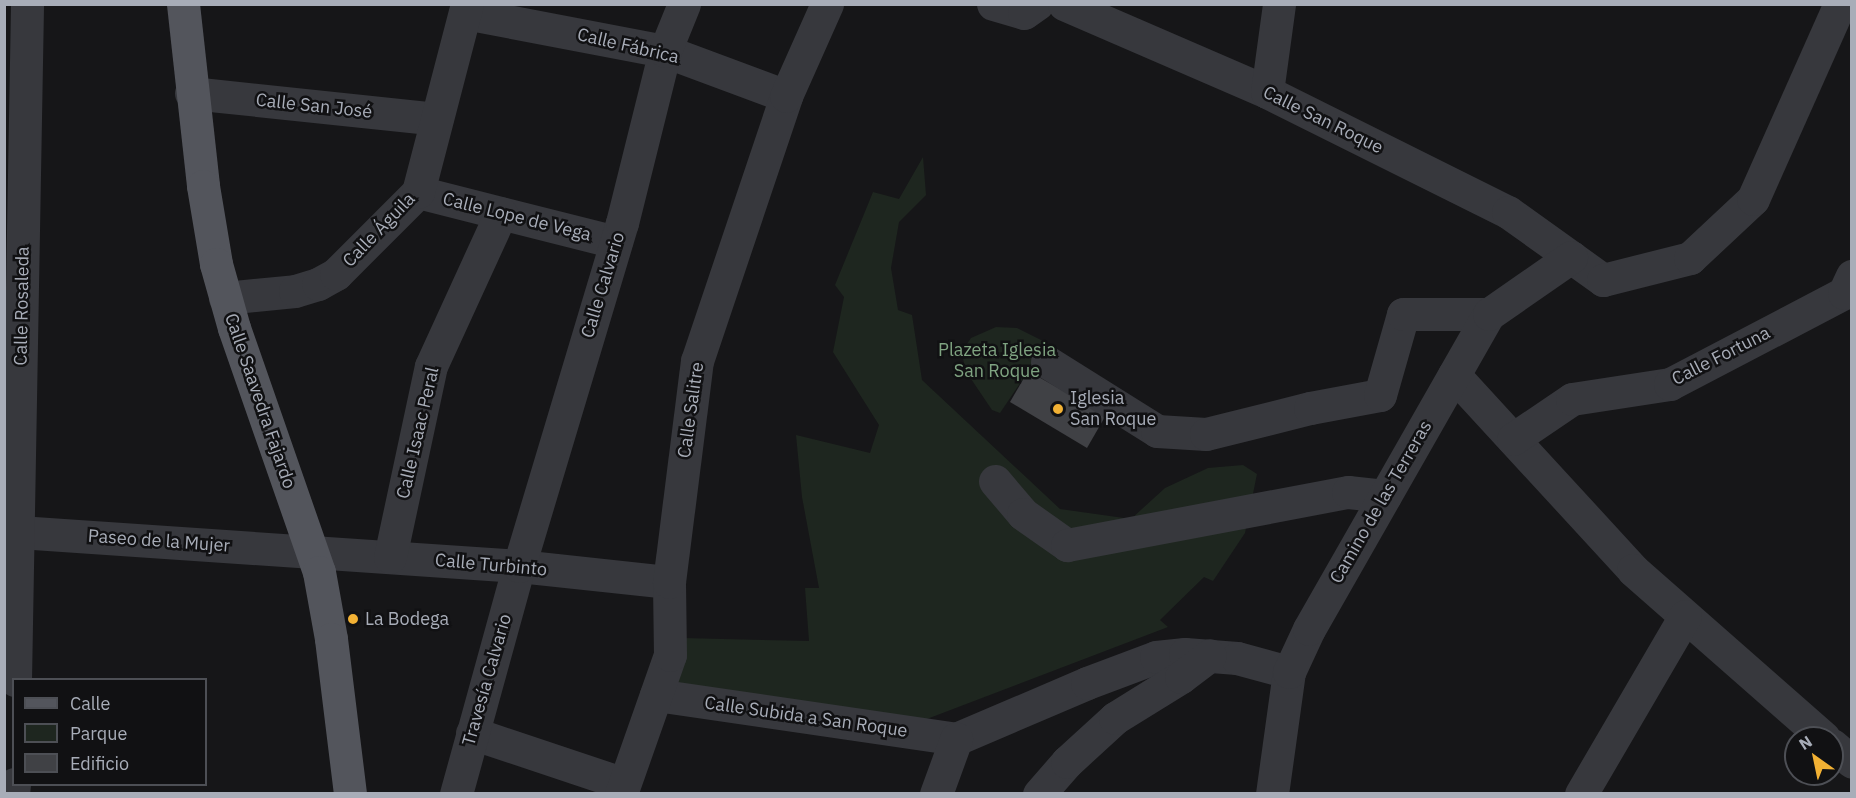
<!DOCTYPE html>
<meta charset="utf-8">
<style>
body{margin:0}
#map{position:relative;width:1856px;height:798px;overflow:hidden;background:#161618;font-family:"IBM Plex Sans",sans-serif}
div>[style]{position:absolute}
.green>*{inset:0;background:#1e261f}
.building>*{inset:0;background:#404145}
.minor>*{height:33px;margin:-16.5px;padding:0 16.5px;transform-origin:16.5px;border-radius:16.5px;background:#37383d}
.major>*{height:33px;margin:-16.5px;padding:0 16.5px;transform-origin:16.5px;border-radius:16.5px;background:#53555c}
.dots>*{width:16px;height:16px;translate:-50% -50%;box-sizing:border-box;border:3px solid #111113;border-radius:50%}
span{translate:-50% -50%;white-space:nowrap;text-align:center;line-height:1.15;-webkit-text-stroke:5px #111113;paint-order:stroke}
.street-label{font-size:18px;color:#a8adb8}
.park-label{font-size:18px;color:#7fa381}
.poi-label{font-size:18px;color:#a8adb8}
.left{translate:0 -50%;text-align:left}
.frame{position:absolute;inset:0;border:6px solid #a8adb8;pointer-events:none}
.legend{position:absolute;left:12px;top:678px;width:195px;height:108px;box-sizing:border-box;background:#111113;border:2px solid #4d4f55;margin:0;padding:8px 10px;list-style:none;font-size:18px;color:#a8adb8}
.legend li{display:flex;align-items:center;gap:12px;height:30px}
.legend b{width:30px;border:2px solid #4d4f55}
.north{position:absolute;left:1784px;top:726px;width:60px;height:60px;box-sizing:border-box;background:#111113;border:2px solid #4d4f55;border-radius:50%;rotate:327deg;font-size:16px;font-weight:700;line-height:24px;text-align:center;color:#a8adb8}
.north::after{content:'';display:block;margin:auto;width:21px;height:27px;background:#f2b134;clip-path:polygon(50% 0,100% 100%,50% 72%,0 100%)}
</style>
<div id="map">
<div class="green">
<i style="clip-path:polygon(923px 157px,926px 195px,899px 222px,891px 268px,898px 310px,912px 315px,922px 380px,1060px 509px,1131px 519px,1165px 488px,1208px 468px,1243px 465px,1257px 474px,1245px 533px,1213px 581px,1204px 577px,1160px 620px,1168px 627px,919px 722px,685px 687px,671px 679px,682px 638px,809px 641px,805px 588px,819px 588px,802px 497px,796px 435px,870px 453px,879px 425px,833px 352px,844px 297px,835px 285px,873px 192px,899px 199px)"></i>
<i style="clip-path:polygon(996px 327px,1017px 328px,1047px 343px,1000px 413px,992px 410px,965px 370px,962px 351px,971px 338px)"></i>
</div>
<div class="building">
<i style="clip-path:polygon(1028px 371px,1106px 415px,1087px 448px,1010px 402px)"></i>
</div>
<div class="minor">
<i style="left:993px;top:4px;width:32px;rotate:16deg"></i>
<i style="left:1024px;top:13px;width:16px;rotate:-35deg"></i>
<i style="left:1064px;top:4px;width:221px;rotate:23.4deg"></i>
<i style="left:1267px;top:92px;width:269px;rotate:26.5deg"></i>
<i style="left:1508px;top:212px;width:117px;rotate:35.6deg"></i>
<i style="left:1603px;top:280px;width:90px;rotate:-14.2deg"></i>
<i style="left:1690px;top:258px;width:86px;rotate:-43.1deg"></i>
<i style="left:1753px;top:199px;width:214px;rotate:-66deg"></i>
<i style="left:465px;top:13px;width:204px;rotate:10.8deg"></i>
<i style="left:665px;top:51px;width:129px;rotate:20.4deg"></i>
<i style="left:1267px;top:92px;width:89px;rotate:-82.2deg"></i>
<i style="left:191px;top:93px;width:247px;rotate:6deg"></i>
<i style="left:418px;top:192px;width:204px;rotate:14.2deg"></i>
<i style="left:225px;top:298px;width:70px;rotate:-5.7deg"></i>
<i style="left:295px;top:291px;width:24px;rotate:-17deg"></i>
<i style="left:318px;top:284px;width:21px;rotate:-29deg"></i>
<i style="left:336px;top:274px;width:116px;rotate:-45deg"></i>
<i style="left:418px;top:192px;width:194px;rotate:-75.4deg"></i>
<i style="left:1047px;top:362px;width:130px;rotate:32.1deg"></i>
<i style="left:1157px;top:431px;width:49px;rotate:3.5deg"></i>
<i style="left:1206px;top:434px;width:107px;rotate:-14deg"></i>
<i style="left:1310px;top:408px;width:71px;rotate:-10.5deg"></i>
<i style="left:1380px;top:395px;width:84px;rotate:-74.1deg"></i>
<i style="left:1403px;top:314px;width:86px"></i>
<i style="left:1454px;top:375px;width:265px;rotate:47.4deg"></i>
<i style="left:1633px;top:570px;width:254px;rotate:41.3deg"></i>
<i style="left:1513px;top:439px;width:71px;rotate:-34.1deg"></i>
<i style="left:1572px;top:399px;width:99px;rotate:-8.7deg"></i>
<i style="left:1670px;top:384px;width:196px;rotate:-27.6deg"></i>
<i style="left:1844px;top:293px;width:19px;rotate:-65deg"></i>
<i style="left:995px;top:481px;width:43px;rotate:49.7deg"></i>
<i style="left:1023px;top:514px;width:54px;rotate:35.2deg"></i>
<i style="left:1067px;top:545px;width:286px;rotate:-10.7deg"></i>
<i style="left:1348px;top:492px;width:37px;rotate:6deg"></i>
<i style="left:4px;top:531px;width:516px;rotate:3.89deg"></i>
<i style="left:519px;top:566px;width:151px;rotate:6.1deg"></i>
<i style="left:390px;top:557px;width:195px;rotate:-77.9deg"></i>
<i style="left:431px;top:366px;width:168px;rotate:-65.4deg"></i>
<i style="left:15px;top:680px;width:676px;rotate:-88.98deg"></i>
<i style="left:656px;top:695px;width:303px;rotate:8.3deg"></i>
<i style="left:472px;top:733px;width:160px;rotate:18.5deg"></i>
<i style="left:956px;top:739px;width:142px;rotate:-23.1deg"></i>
<i style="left:1087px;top:683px;width:74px;rotate:-20.6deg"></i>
<i style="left:1156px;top:657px;width:29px;rotate:-6deg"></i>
<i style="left:1185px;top:654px;width:52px;rotate:4.4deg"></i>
<i style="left:1237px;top:658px;width:54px;rotate:15.1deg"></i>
<i style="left:1832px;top:745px;width:26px;rotate:40deg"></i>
<i style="left:13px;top:794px;width:10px;rotate:-84deg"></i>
<i style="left:456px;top:794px;width:237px;rotate:-74.6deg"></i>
<i style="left:519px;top:566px;width:358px;rotate:-73.3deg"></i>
<i style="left:622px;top:223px;width:177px;rotate:-76deg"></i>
<i style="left:665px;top:51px;width:51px;rotate:-68deg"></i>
<i style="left:621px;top:794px;width:147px;rotate:-70.6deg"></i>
<i style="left:670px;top:655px;width:73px;rotate:-90.8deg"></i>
<i style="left:669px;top:582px;width:223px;rotate:-82.8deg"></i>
<i style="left:697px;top:361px;width:280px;rotate:-71.4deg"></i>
<i style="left:786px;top:96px;width:101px;rotate:-66deg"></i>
<i style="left:936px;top:794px;width:59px;rotate:-70deg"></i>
<i style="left:1039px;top:794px;width:43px;rotate:-48.8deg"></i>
<i style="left:1067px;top:762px;width:65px;rotate:-42.5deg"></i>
<i style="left:1115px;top:718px;width:78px;rotate:-31.8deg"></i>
<i style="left:1181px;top:677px;width:36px;rotate:-37deg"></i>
<i style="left:1272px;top:794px;width:123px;rotate:-82.1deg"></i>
<i style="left:1289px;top:672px;width:47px;rotate:-65.1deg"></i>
<i style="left:1309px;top:629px;width:363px;rotate:-60.3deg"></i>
<i style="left:1489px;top:314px;width:100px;rotate:-34.8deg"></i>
<i style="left:1581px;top:794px;width:206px;rotate:-59.7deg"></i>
</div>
<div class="major">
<i style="left:183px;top:4px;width:183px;rotate:83.7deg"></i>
<i style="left:203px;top:186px;width:79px;rotate:80.5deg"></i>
<i style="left:216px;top:264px;width:66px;rotate:74.3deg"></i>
<i style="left:234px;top:328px;width:258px;rotate:70.8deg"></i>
<i style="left:319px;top:572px;width:68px;rotate:79.8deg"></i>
<i style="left:331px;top:639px;width:156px;rotate:83deg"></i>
</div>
<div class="dots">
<i style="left:1058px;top:409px;background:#f2b134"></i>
<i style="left:353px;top:619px;background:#f2b134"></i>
</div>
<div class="street-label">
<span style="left:628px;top:46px;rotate:13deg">Calle Fábrica</span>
<span style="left:314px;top:106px;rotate:6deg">Calle San José</span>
<span style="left:1323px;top:120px;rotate:26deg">Calle San Roque</span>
<span style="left:517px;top:217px;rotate:14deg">Calle Lope de Vega</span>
<span style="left:379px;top:230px;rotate:-46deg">Calle Águila</span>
<span style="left:603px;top:285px;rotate:-73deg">Calle Calvario</span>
<span style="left:22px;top:306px;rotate:-89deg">Calle Rosaleda</span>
<span style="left:1721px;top:356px;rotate:-27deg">Calle Fortuna</span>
<span style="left:260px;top:401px;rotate:71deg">Calle Saavedra Fajardo</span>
<span style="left:691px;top:410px;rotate:-82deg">Calle Salitre</span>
<span style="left:418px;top:433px;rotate:-77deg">Calle Isaac Peral</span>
<span style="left:1381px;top:502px;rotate:-60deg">Camino de las Terreras</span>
<span style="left:159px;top:541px;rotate:4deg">Paseo de la Mujer</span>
<span style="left:491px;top:565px;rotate:5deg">Calle Turbinto</span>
<span style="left:487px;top:680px;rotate:-74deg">Travesía Calvario</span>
<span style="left:806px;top:717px;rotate:8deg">Calle Subida a San Roque</span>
</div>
<div class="park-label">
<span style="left:997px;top:361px">Plazeta Iglesia<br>San Roque</span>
</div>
<div class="poi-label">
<span class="left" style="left:1070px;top:409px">Iglesia<br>San Roque</span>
<span class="left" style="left:365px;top:619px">La Bodega</span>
</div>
<div class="frame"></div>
<ul class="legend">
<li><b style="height:8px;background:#53555c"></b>Calle</li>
<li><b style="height:16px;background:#1e261f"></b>Parque</li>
<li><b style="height:16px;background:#404145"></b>Edificio</li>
</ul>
<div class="north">N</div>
</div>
